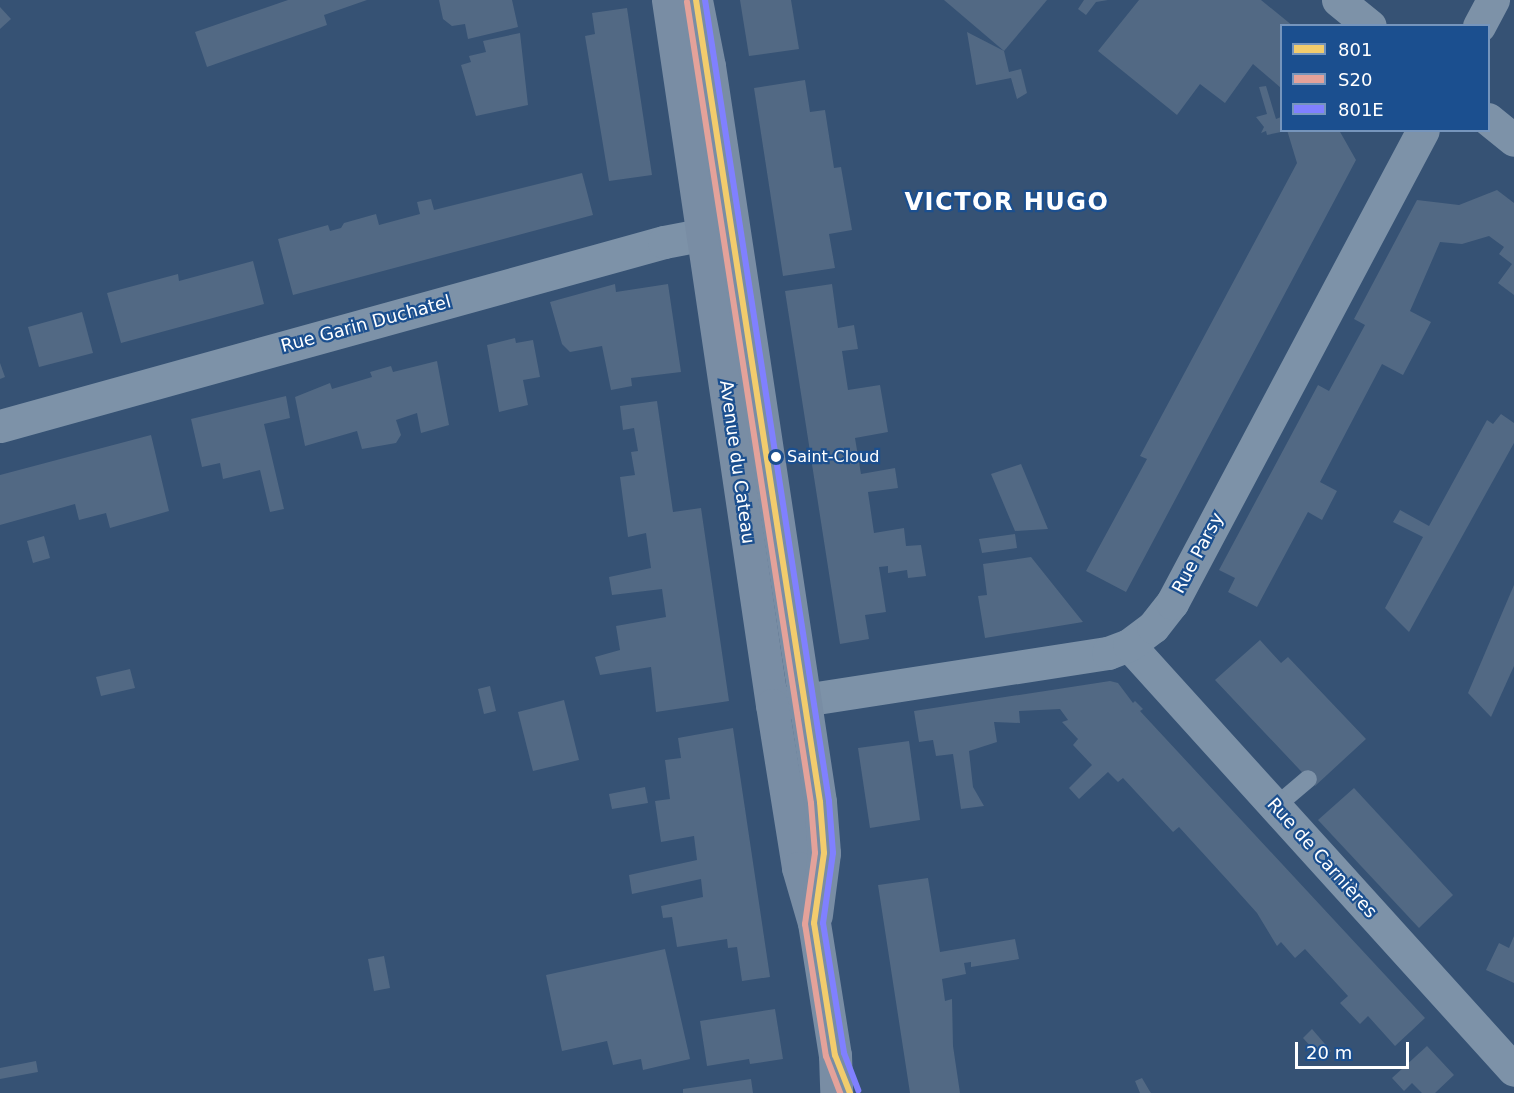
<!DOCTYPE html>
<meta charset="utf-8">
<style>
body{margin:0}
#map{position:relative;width:1514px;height:1093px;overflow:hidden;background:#365274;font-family:"DejaVu Sans",sans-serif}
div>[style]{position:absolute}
.building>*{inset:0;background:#526984}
.lane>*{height:18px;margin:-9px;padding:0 9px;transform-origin:9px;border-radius:9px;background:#7d92a8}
.street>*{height:33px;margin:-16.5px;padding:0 16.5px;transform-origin:16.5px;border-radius:16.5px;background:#7d92a8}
.secondary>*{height:33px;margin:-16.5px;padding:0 16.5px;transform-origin:16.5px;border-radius:16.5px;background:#798da4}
.bus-1>*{height:6px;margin:-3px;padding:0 3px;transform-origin:3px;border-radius:3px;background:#f2cc6d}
.bus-2>*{height:6px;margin:-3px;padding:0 3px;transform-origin:3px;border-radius:3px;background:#e4a29a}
.bus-3>*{height:6px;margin:-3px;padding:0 3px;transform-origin:3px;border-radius:3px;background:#8080ff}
.dots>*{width:16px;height:16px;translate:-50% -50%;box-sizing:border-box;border:3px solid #1b4f8f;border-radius:50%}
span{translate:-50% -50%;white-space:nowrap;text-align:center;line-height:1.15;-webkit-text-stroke:4.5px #1b4f8f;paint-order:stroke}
.bus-label{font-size:16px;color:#fff}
.left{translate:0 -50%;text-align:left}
.street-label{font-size:18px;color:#fff}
.district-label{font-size:24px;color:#fff;font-weight:700;letter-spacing:1.5px}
.legend{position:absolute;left:1280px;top:24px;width:210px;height:108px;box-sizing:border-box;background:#1b4f8f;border:2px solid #7695bc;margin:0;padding:8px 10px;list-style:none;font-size:18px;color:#fff}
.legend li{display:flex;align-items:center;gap:12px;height:30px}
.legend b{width:30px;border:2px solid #7695bc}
.scale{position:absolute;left:1295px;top:1042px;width:114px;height:27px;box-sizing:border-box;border:3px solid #fff;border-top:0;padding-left:8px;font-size:18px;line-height:21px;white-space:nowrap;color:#fff;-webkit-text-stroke:4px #1b4f8f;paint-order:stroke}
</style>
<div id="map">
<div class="building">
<i style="clip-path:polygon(288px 0,367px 0,324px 15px,327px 25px,207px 67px,195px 32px)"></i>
<i style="clip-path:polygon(439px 0,512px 0,518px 27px,468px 39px,465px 24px,452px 26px,443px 19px)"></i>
<i style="clip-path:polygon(740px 0,791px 0,799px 49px,749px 56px)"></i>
<i style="clip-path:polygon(944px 0,1047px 0,1004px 51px)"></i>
<i style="clip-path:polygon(1084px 0,1108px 0,1096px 2px,1086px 15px,1078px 9px)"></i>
<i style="clip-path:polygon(1139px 0,1261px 0,1293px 26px,1281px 26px,1281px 88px,1253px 64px,1225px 103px,1200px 84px,1177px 115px,1098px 51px)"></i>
<i style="clip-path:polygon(0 7px,11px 19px,0 29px)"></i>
<i style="clip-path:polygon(627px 8px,652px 175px,609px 181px,585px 36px,595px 34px,592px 13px)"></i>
<i style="clip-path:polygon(967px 32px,1004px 51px,1009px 72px,1021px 69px,1027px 93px,1017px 99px,1011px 78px,976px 85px)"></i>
<i style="clip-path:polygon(520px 33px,528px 105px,476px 116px,461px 65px,471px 62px,469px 56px,486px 52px,483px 41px)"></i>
<i style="clip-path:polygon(805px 80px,810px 112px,825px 110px,834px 168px,841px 167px,852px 230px,829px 234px,835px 268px,783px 276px,754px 88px)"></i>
<i style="clip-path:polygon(1266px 86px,1276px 119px,1281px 117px,1281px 132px,1267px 135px,1266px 131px,1261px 133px,1264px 127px,1256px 117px,1267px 114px,1259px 87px)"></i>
<i style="clip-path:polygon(1287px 130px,1339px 130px,1356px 160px,1126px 592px,1086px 571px,1147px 459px,1140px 456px,1297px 163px)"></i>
<i style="clip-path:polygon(582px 173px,593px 215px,293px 295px,278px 239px,328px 225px,330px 231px,341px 228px,344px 223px,376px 214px,379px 225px,420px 214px,417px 202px,431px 199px,434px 210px)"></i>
<i style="clip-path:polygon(1497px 190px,1514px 203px,1514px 295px,1498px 283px,1512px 264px,1499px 254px,1504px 247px,1489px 236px,1462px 244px,1440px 242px,1410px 311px,1431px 322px,1403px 375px,1382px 364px,1320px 482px,1337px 491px,1322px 520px,1308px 512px,1257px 607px,1228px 592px,1235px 578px,1219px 570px,1318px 385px,1329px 391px,1365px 325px,1354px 319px,1417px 200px,1459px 205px)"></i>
<i style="clip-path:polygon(253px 261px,264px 304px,121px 343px,107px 293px,178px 274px,179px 281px)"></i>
<i style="clip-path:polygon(615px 284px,616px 292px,668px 284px,681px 372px,631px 378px,632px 386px,611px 390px,602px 346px,570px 352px,562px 344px,550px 302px)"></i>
<i style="clip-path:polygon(832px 284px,838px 328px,854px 325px,858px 349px,842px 351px,848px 390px,880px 385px,888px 432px,855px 438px,861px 474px,895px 468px,898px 488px,868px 492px,874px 533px,904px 528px,906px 546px,921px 545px,926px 576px,908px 578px,907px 570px,888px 573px,888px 566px,879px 567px,886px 612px,865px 615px,869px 639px,840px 644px,785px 291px)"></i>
<i style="clip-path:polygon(82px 312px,93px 353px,39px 367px,28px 327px)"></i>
<i style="clip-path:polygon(515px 338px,516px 343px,533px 340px,540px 377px,523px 380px,528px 405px,499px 412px,487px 345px)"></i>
<i style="clip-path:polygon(437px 361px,449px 425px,421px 433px,417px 413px,396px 420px,401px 435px,396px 443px,362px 449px,357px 431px,305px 446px,295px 397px,330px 383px,332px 389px,372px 377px,370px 372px,391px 366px,393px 372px)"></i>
<i style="clip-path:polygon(0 363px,5px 377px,0 379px)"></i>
<i style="clip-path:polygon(286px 396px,290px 418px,264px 424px,284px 509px,270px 512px,260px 470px,223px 479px,220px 463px,202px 467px,191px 419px)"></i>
<i style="clip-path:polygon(657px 401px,673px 512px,701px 508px,729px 701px,656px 712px,651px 667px,600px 675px,595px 657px,620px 650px,616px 626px,666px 617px,662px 589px,612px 595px,609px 577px,651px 568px,646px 533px,628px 537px,620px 477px,635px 475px,631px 452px,638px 451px,634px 428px,623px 430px,620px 406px)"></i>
<i style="clip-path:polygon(1501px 414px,1514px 423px,1514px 443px,1409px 632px,1385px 608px,1423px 537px,1393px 522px,1400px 510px,1429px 526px,1487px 420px,1493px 424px)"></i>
<i style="clip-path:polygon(151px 435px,169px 511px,110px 528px,106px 513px,79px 520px,75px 504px,0 525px,0 475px)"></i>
<i style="clip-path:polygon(1021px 464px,1048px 529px,1015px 531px,991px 474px)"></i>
<i style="clip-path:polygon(1015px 534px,1017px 548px,982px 553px,979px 539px)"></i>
<i style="clip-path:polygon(44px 536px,50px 558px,33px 563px,27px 541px)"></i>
<i style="clip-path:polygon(1031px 557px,1083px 622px,985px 638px,978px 596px,987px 595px,983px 564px)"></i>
<i style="clip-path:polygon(1514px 585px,1514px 666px,1491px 717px,1468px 693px)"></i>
<i style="clip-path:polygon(1260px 640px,1281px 663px,1288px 657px,1366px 739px,1315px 786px,1215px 680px)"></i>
<i style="clip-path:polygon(130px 669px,135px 688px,101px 696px,96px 677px)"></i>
<i style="clip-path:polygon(1110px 681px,1118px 683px,1133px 703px,1135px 701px,1143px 709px,1140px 711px,1425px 1018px,1395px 1046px,1368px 1016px,1360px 1024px,1340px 1003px,1348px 996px,1305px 949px,1295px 958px,1281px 942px,1277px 946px,1257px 913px,1231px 884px,1179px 827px,1173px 832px,1123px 778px,1118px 782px,1108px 772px,1079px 799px,1069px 788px,1092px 765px,1073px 745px,1078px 739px,1062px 722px,1068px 720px,1060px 709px,1019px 711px,1020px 723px,994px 722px,997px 742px,969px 751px,973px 787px,984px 806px,961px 809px,953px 754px,936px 756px,933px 740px,919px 742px,914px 711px)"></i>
<i style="clip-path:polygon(490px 686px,496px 711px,484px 714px,478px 689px)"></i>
<i style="clip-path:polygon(564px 700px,579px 760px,533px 771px,518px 712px)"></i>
<i style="clip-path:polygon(733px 728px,770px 977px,742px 981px,737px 947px,728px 948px,727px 939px,677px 947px,672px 917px,663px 918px,661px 906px,703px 897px,701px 879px,632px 894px,629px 875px,697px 860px,694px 836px,661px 842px,655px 801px,670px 799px,665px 760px,681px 758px,678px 738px)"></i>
<i style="clip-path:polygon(909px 741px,920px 820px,870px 828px,858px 748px)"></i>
<i style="clip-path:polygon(645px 787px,648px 803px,612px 809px,609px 794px)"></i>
<i style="clip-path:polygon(1354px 788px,1453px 895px,1419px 928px,1318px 820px)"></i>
<i style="clip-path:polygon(928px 878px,940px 952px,1015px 939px,1019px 959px,971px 967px,971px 962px,964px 963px,966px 974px,942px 979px,945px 1001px,952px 999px,953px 1046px,960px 1093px,910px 1093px,878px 885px)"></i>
<i style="clip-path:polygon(1514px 936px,1514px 983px,1486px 970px,1499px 943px,1509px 948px)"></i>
<i style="clip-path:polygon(665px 949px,690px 1059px,643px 1070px,641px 1059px,613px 1065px,607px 1041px,562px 1051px,546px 975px)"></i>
<i style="clip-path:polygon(384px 956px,390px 988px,374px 991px,368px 959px)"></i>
<i style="clip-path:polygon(775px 1009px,783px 1059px,750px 1064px,749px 1059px,707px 1066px,700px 1021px)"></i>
<i style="clip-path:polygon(1312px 1029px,1331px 1051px,1322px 1059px,1303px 1038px)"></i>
<i style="clip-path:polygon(1427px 1046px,1454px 1075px,1435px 1093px,1422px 1093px,1412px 1083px,1404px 1091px,1392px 1078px)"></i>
<i style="clip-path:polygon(36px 1061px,38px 1072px,0 1079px,0 1068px)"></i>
<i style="clip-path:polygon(1142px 1078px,1149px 1090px,1151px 1093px,1140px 1093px,1135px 1081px)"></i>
<i style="clip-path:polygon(751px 1079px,753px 1093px,683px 1093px,683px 1089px)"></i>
</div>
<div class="lane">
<i style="left:1275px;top:807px;width:43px;rotate:-40.3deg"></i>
</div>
<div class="street">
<i style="left:1338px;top:0;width:41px;rotate:39.1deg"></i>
<i style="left:1479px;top:26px;width:30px;rotate:-62deg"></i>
<i style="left:1488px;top:119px;width:33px;rotate:39deg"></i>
<i style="left:0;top:426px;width:689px;rotate:-15.49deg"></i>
<i style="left:664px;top:242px;width:69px;rotate:-10.8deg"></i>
<i style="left:1129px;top:645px;width:573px;rotate:47.83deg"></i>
<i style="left:778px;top:704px;width:334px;rotate:-8.8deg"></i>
<i style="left:1108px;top:653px;width:22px;rotate:-21deg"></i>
<i style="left:1129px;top:645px;width:30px;rotate:-37deg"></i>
<i style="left:1153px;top:627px;width:31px;rotate:-52deg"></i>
<i style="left:1172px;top:603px;width:535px;rotate:-62.05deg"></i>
</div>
<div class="secondary">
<i style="left:668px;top:0;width:713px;rotate:81.61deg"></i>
<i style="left:772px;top:705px;width:165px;rotate:80.9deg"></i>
<i style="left:798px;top:868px;width:57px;rotate:73.8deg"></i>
<i style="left:814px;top:923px;width:134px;rotate:81deg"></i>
<i style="left:835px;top:1055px;width:38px;rotate:88deg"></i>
<i style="left:696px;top:0;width:67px;rotate:78.9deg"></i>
<i style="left:709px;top:66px;width:744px;rotate:81.42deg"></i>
<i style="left:820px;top:802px;width:51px;rotate:85.5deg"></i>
<i style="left:824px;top:853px;width:63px;rotate:97.4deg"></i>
</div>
<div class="bus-1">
<i style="left:696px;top:0;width:812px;rotate:81.21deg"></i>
<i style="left:820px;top:802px;width:51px;rotate:85.5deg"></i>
<i style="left:824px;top:853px;width:71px;rotate:98.1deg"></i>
<i style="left:814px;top:923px;width:134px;rotate:81deg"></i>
<i style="left:835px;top:1055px;width:41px;rotate:68.5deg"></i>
</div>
<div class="bus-2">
<i style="left:687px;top:2px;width:811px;rotate:81.2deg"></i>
<i style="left:811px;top:803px;width:50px;rotate:85.4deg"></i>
<i style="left:815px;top:853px;width:72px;rotate:98deg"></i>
<i style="left:805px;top:924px;width:134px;rotate:81deg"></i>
<i style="left:826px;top:1056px;width:40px;rotate:69deg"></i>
</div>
<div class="bus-3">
<i style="left:705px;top:0;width:811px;rotate:81.2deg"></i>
<i style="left:829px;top:801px;width:52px;rotate:85.6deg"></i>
<i style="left:833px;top:853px;width:71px;rotate:98.1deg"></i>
<i style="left:823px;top:923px;width:132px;rotate:80.8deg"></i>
<i style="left:844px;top:1053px;width:40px;rotate:69deg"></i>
</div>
<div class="dots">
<i style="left:776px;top:457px;background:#fff"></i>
</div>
<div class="bus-label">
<span class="left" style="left:787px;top:457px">Saint-Cloud</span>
</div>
<div class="street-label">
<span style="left:366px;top:324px;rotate:-15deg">Rue Garin Duchatel</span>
<span style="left:737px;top:462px;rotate:82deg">Avenue du Cateau</span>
<span style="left:1198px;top:553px;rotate:-62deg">Rue Parsy</span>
<span style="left:1322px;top:858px;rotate:48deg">Rue de Carnières</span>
</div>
<div class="district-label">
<span style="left:1007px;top:203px">VICTOR HUGO</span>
</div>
<ul class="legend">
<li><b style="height:8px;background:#f2cc6d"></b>801</li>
<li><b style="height:8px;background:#e4a29a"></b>S20</li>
<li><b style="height:8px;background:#8080ff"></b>801E</li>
</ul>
<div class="scale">20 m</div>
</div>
